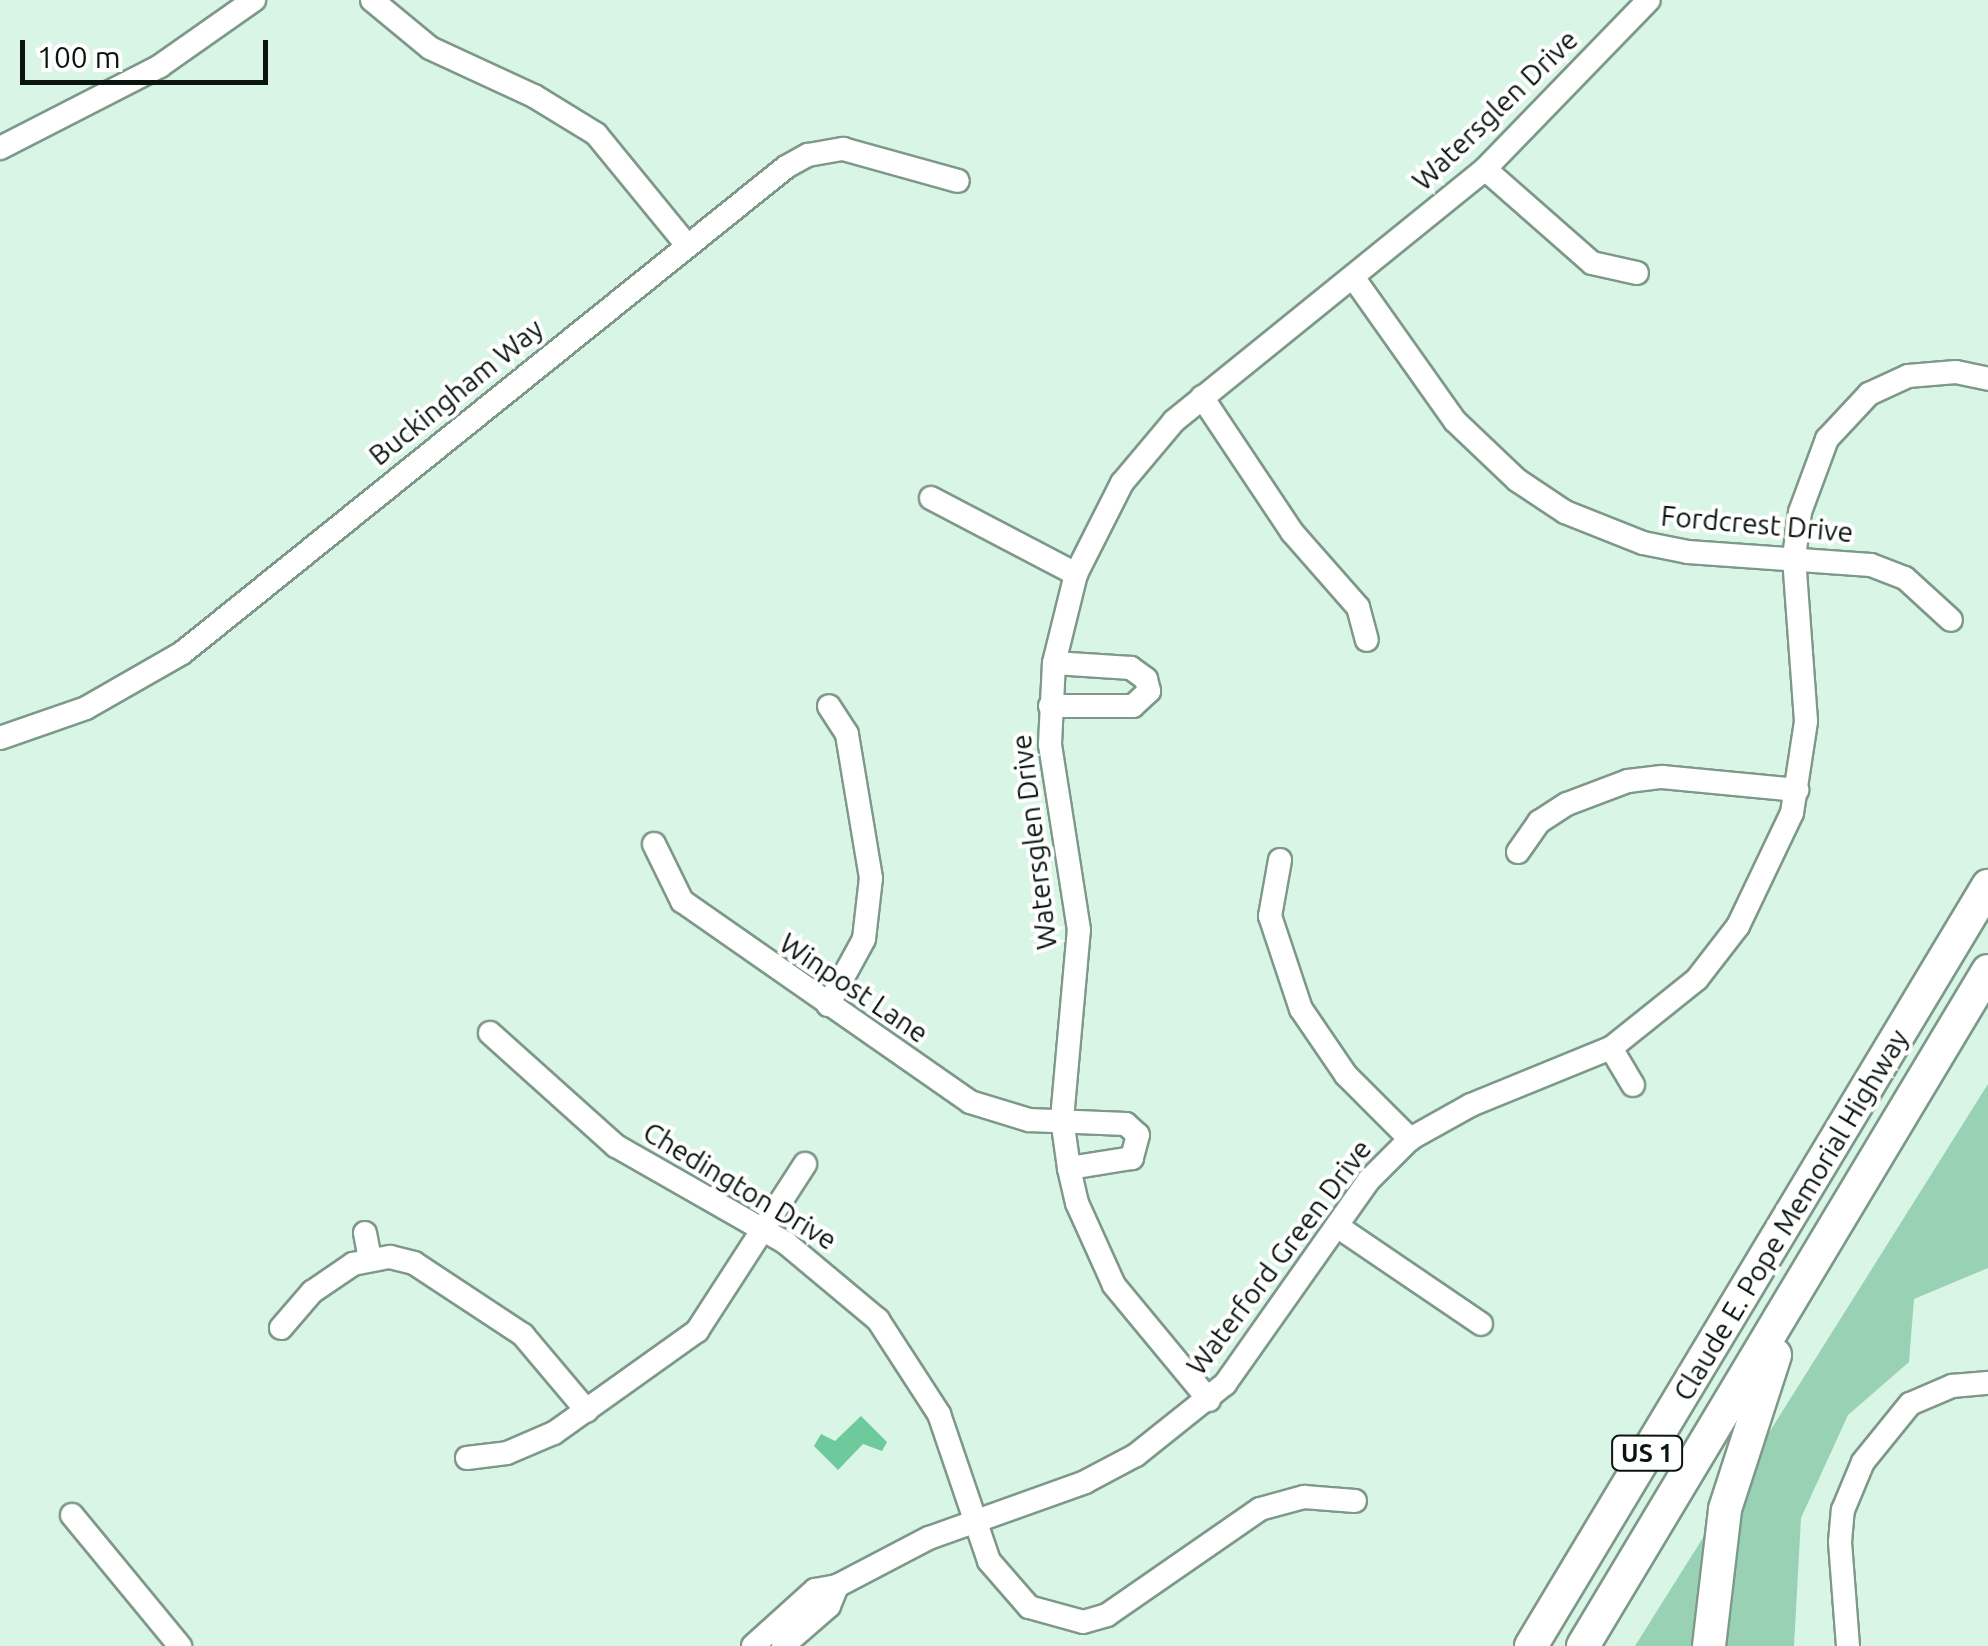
<!DOCTYPE html>
<style>
body{margin:0}
#map{position:relative;width:1988px;height:1646px;overflow:hidden;background:#d8f5e5;font-family:Ubuntu,sans-serif}
div>[style]{position:absolute}
.green>*{inset:0;background:#99d1b4}
.water>*{inset:0;background:#6ec99d}
.roads{filter:drop-shadow(2px 0 #7e988a) drop-shadow(-2px 0 #7e988a) drop-shadow(0 2px #7e988a) drop-shadow(0 -2px #7e988a)}
.minor>*{height:22px;margin:-11px;padding:0 11px;transform-origin:11px;border-radius:11px;background:#fff}
.highway>*{height:32px;margin:-16px;padding:0 16px;transform-origin:16px;border-radius:16px;background:#fff}
span{translate:-50% -50%;white-space:nowrap;text-align:center;line-height:1.15;-webkit-text-stroke:8px #fff;paint-order:stroke}
.shield-label span{padding:2px 8px;background:#fff;border:2px solid;border-radius:8px;-webkit-text-stroke-width:0}
.shield-label{font-size:25px;color:#0b1510;font-weight:700}
.street-label{font-size:28px;color:#0b1510}
.scale{position:absolute;left:20px;top:40px;width:248px;height:45px;box-sizing:border-box;border:5px solid #0b1510;border-top:0;padding-left:12px;font-size:30px;line-height:35px;white-space:nowrap;color:#0b1510;-webkit-text-stroke:8px #fff;paint-order:stroke}
</style>
<div id="map">
<div class="green">
<i style="clip-path:polygon(1988px 1084px,1988px 1268px,1914px 1299px,1909px 1362px,1848px 1415px,1801px 1518px,1794px 1646px,1635px 1646px)"></i>
</div>
<div class="water">
<i style="clip-path:polygon(861px 1416px,887px 1442px,882px 1451px,863px 1444px,838px 1470px,814px 1446px,821px 1434px,835px 1441px)"></i>
</div>
<div class="roads">
<div class="minor">
<i style="left:372px;top:0;width:75px;rotate:39.6deg"></i>
<i style="left:430px;top:48px;width:115px;rotate:24.8deg"></i>
<i style="left:534px;top:96px;width:73px;rotate:31.5deg"></i>
<i style="left:596px;top:134px;width:142px;rotate:50.7deg"></i>
<i style="left:0;top:148px;width:180px;rotate:-27.1deg"></i>
<i style="left:160px;top:66px;width:115px;rotate:-35.1deg"></i>
<i style="left:1485px;top:169px;width:142px;rotate:41.3deg"></i>
<i style="left:1592px;top:263px;width:46px;rotate:12.5deg"></i>
<i style="left:1353px;top:277px;width:176px;rotate:54.7deg"></i>
<i style="left:1455px;top:421px;width:86px;rotate:43.6deg"></i>
<i style="left:1517px;top:480px;width:58px;rotate:33.7deg"></i>
<i style="left:1565px;top:512px;width:84px;rotate:21.7deg"></i>
<i style="left:1643px;top:543px;width:46px;rotate:11.3deg"></i>
<i style="left:1688px;top:552px;width:183px;rotate:4.1deg"></i>
<i style="left:1871px;top:565px;width:36px;rotate:21deg"></i>
<i style="left:1905px;top:578px;width:62px;rotate:42.4deg"></i>
<i style="left:1202px;top:397px;width:162px;rotate:56.3deg"></i>
<i style="left:1292px;top:532px;width:100px;rotate:48.7deg"></i>
<i style="left:1358px;top:607px;width:34px;rotate:75deg"></i>
<i style="left:931px;top:498px;width:164px;rotate:27.7deg"></i>
<i style="left:1050px;top:706px;width:83px"></i>
<i style="left:1133px;top:706px;width:22px;rotate:-43deg"></i>
<i style="left:1149px;top:691px;width:12px;rotate:-104deg"></i>
<i style="left:1146px;top:679px;width:19px;rotate:-144deg"></i>
<i style="left:1131px;top:668px;width:77px;rotate:-176.3deg"></i>
<i style="left:0;top:738px;width:91px;rotate:-19.2deg"></i>
<i style="left:86px;top:708px;width:111px;rotate:-29.8deg"></i>
<i style="left:182px;top:653px;width:775px;rotate:-38.82deg"></i>
<i style="left:786px;top:167px;width:25px;rotate:-29deg"></i>
<i style="left:808px;top:155px;width:36px;rotate:-10deg"></i>
<i style="left:843px;top:149px;width:119px;rotate:15.5deg"></i>
<i style="left:654px;top:844px;width:64px;rotate:63.8deg"></i>
<i style="left:682px;top:901px;width:351px;rotate:34.9deg"></i>
<i style="left:970px;top:1102px;width:62px;rotate:17deg"></i>
<i style="left:1029px;top:1120px;width:97px;rotate:2.4deg"></i>
<i style="left:1126px;top:1124px;width:16px;rotate:43deg"></i>
<i style="left:1138px;top:1135px;width:24px;rotate:105deg"></i>
<i style="left:1132px;top:1158px;width:64px;rotate:171deg"></i>
<i style="left:1518px;top:852px;width:37px;rotate:-55deg"></i>
<i style="left:1539px;top:822px;width:33px;rotate:-33deg"></i>
<i style="left:1567px;top:804px;width:65px;rotate:-20.7deg"></i>
<i style="left:1628px;top:781px;width:34px;rotate:-7deg"></i>
<i style="left:1662px;top:777px;width:136px;rotate:5.5deg"></i>
<i style="left:1280px;top:860px;width:57px;rotate:100.1deg"></i>
<i style="left:1270px;top:916px;width:98px;rotate:71.6deg"></i>
<i style="left:1301px;top:1009px;width:80px;rotate:55.7deg"></i>
<i style="left:1346px;top:1075px;width:91px;rotate:45deg"></i>
<i style="left:828px;top:1005px;width:75px;rotate:-61.4deg"></i>
<i style="left:864px;top:939px;width:61px;rotate:-83.5deg"></i>
<i style="left:871px;top:878px;width:146px;rotate:-99.5deg"></i>
<i style="left:847px;top:734px;width:33px;rotate:-123deg"></i>
<i style="left:490px;top:1033px;width:169px;rotate:41.9deg"></i>
<i style="left:616px;top:1146px;width:196px;rotate:29.7deg"></i>
<i style="left:786px;top:1243px;width:120px;rotate:39.9deg"></i>
<i style="left:878px;top:1320px;width:112px;rotate:57deg"></i>
<i style="left:939px;top:1414px;width:155px;rotate:71.2deg"></i>
<i style="left:989px;top:1561px;width:61px;rotate:49deg"></i>
<i style="left:1029px;top:1607px;width:56px;rotate:15.5deg"></i>
<i style="left:1083px;top:1622px;width:25px;rotate:-16deg"></i>
<i style="left:1107px;top:1615px;width:186px;rotate:-34.7deg"></i>
<i style="left:1260px;top:1509px;width:46px;rotate:-15.3deg"></i>
<i style="left:1304px;top:1497px;width:51px;rotate:4.5deg"></i>
<i style="left:1611px;top:1048px;width:43px;rotate:59.3deg"></i>
<i style="left:1337px;top:1226px;width:174px;rotate:34.2deg"></i>
<i style="left:365px;top:1233px;width:25px;rotate:79deg"></i>
<i style="left:281px;top:1328px;width:48px;rotate:-49.3deg"></i>
<i style="left:312px;top:1292px;width:50px;rotate:-34.3deg"></i>
<i style="left:353px;top:1264px;width:38px;rotate:-11deg"></i>
<i style="left:390px;top:1257px;width:25px;rotate:14deg"></i>
<i style="left:414px;top:1263px;width:131px;rotate:33.4deg"></i>
<i style="left:523px;top:1335px;width:99px;rotate:49.9deg"></i>
<i style="left:1209px;top:1400px;width:149px;rotate:-129.6deg"></i>
<i style="left:1114px;top:1285px;width:90px;rotate:-114.3deg"></i>
<i style="left:1077px;top:1203px;width:36px;rotate:-103deg"></i>
<i style="left:1069px;top:1168px;width:49px;rotate:-98.1deg"></i>
<i style="left:1062px;top:1119px;width:190px;rotate:-84.9deg"></i>
<i style="left:1079px;top:930px;width:188px;rotate:-98.9deg"></i>
<i style="left:1050px;top:744px;width:81px;rotate:-87.2deg"></i>
<i style="left:1054px;top:663px;width:92px;rotate:-76.1deg"></i>
<i style="left:1076px;top:574px;width:102px;rotate:-63.2deg"></i>
<i style="left:1122px;top:483px;width:81px;rotate:-50deg"></i>
<i style="left:1174px;top:421px;width:400px;rotate:-39deg"></i>
<i style="left:1485px;top:169px;width:235px;rotate:-45.9deg"></i>
<i style="left:467px;top:1458px;width:40px;rotate:-7.1deg"></i>
<i style="left:507px;top:1453px;width:51px;rotate:-23.1deg"></i>
<i style="left:554px;top:1433px;width:176px;rotate:-35.5deg"></i>
<i style="left:697px;top:1331px;width:199px;rotate:-57.1deg"></i>
<i style="left:72px;top:1515px;width:170px;rotate:50.5deg"></i>
<i style="left:753px;top:1646px;width:84px;rotate:-42.1deg"></i>
<i style="left:815px;top:1590px;width:22px;rotate:-10deg"></i>
<i style="left:837px;top:1586px;width:104px;rotate:-27.6deg"></i>
<i style="left:929px;top:1538px;width:166px;rotate:-19.7deg"></i>
<i style="left:1085px;top:1482px;width:58px;rotate:-27.9deg"></i>
<i style="left:1136px;top:1455px;width:114px;rotate:-38.6deg"></i>
<i style="left:1225px;top:1384px;width:250px;rotate:-54.8deg"></i>
<i style="left:1369px;top:1180px;width:58px;rotate:-45deg"></i>
<i style="left:1410px;top:1139px;width:70px;rotate:-29.1deg"></i>
<i style="left:1471px;top:1105px;width:151px;rotate:-22.2deg"></i>
<i style="left:1611px;top:1048px;width:110px;rotate:-38.7deg"></i>
<i style="left:1697px;top:979px;width:67px;rotate:-52.3deg"></i>
<i style="left:1738px;top:926px;width:125px;rotate:-64.5deg"></i>
<i style="left:1792px;top:813px;width:93px;rotate:-81.3deg"></i>
<i style="left:1806px;top:721px;width:164px;rotate:-94.2deg"></i>
<i style="left:1794px;top:557px;width:45px;rotate:-82.4deg"></i>
<i style="left:1800px;top:512px;width:78px;rotate:-69.7deg"></i>
<i style="left:1827px;top:439px;width:62px;rotate:-47deg"></i>
<i style="left:1869px;top:394px;width:43px;rotate:-24.8deg"></i>
<i style="left:1908px;top:376px;width:48px;rotate:-4.8deg"></i>
<i style="left:1956px;top:372px;width:33px;rotate:12deg"></i>
<i style="left:783px;top:1646px;width:61px;rotate:-41deg"></i>
<i style="left:829px;top:1606px;width:22px;rotate:-68deg"></i>
<i style="left:1848px;top:1646px;width:104px;rotate:-94.4deg"></i>
<i style="left:1840px;top:1542px;width:32px;rotate:-85deg"></i>
<i style="left:1843px;top:1510px;width:52px;rotate:-67.4deg"></i>
<i style="left:1863px;top:1462px;width:75px;rotate:-51deg"></i>
<i style="left:1910px;top:1404px;width:46px;rotate:-23.2deg"></i>
<i style="left:1952px;top:1386px;width:36px;rotate:-5deg"></i>
</div>
<div class="highway">
<i style="left:1531px;top:1646px;width:887px;rotate:-58.98deg"></i>
<i style="left:1583px;top:1646px;width:787px;rotate:-59.04deg"></i>
<i style="left:1709px;top:1646px;width:138px;rotate:-83.3deg"></i>
<i style="left:1725px;top:1509px;width:162px;rotate:-72deg"></i>
</div>
</div>
<div class="shield-label">
<span style="left:1647px;top:1453px">US 1</span>
</div>
<div class="street-label">
<span style="left:1495px;top:110px;rotate:-44deg">Watersglen Drive</span>
<span style="left:456px;top:392px;rotate:-39deg">Buckingham Way</span>
<span style="left:1757px;top:524px;rotate:5deg">Fordcrest Drive</span>
<span style="left:1034px;top:842px;rotate:-97deg">Watersglen Drive</span>
<span style="left:854px;top:988px;rotate:34deg">Winpost Lane</span>
<span style="left:740px;top:1186px;rotate:31deg">Chedington Drive</span>
<span style="left:1791px;top:1215px;rotate:-59deg">Claude E. Pope Memorial Highway</span>
<span style="left:1279px;top:1257px;rotate:-53deg">Waterford Green Drive</span>
</div>
<div class="scale">100 m</div>
</div>
